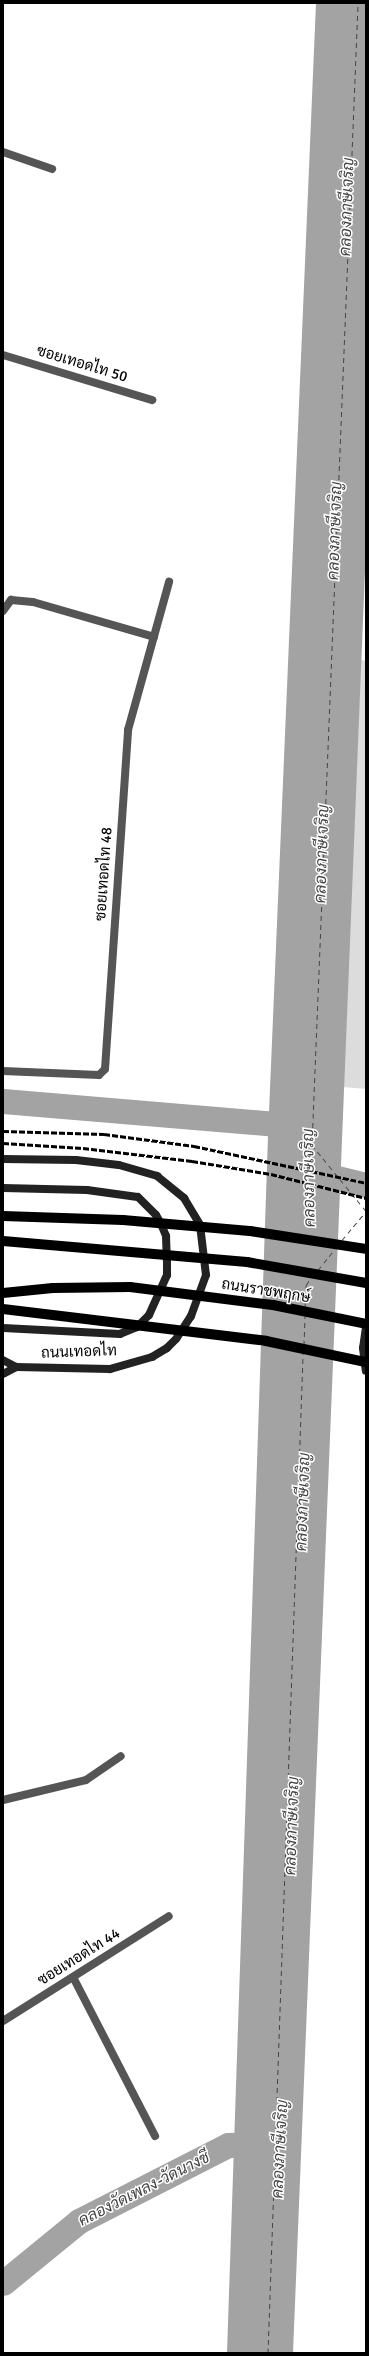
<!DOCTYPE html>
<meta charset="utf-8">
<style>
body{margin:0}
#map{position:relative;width:369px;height:2356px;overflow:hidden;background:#fff;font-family:Signika,Sarabun,sans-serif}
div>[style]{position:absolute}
.green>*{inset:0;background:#dcdcdc}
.water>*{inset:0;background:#a3a3a3}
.canal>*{height:25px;margin:-12.5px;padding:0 12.5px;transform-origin:12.5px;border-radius:12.5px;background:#a3a3a3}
.ferry>*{height:1px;margin-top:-0.5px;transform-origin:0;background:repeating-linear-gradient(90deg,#444 0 5px,transparent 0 9px)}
.street>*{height:8px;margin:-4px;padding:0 4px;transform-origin:4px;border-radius:4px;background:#555}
.secondary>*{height:8px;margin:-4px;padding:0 4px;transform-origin:4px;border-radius:4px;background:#222}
.primary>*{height:10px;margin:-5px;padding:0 5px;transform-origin:5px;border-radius:5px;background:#000}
.rail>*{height:3px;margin-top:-1.5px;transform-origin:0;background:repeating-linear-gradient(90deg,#000 0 6px,transparent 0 8px)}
span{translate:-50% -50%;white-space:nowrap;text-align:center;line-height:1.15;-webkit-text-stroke:3px #fff;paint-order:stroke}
.street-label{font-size:15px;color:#000}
.water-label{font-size:16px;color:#444;font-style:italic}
.frame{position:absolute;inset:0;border:4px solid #000;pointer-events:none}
</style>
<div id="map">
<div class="green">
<i style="clip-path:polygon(361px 660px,366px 661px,366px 1089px,343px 1087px)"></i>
</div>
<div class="water">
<i style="clip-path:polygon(316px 3px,366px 3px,366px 546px,293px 2353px,227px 2353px,268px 1136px)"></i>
</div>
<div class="canal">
<i style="left:3px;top:1101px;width:301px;rotate:4.8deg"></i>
<i style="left:308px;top:1171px;width:60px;rotate:13.6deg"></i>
<i style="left:3px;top:2283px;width:98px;rotate:-39.2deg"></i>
<i style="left:79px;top:2221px;width:167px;rotate:-27deg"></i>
<i style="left:228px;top:2145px;width:40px;rotate:-1.4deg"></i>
</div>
<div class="ferry">
<i style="left:342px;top:1240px;width:38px;rotate:-50deg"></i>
<i style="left:366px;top:1211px;width:85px;rotate:-129.3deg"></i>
<i style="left:312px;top:1145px;width:1143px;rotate:-87.69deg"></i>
<i style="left:318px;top:1270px;width:27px;rotate:-51deg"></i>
<i style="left:305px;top:1307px;width:22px;rotate:-87deg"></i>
<i style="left:306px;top:1285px;width:9px;rotate:-54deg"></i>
<i style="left:304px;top:1345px;width:29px;rotate:-88deg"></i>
<i style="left:268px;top:2353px;width:1000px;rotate:-87.99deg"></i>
</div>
<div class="street">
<i style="left:3px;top:152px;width:52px;rotate:19.1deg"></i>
<i style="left:3px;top:355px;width:156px;rotate:16.8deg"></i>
<i style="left:3px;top:611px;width:14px;rotate:-54deg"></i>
<i style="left:11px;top:600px;width:22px;rotate:5deg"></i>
<i style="left:33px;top:602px;width:126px;rotate:16.1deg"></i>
<i style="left:3px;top:1071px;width:96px;rotate:2.4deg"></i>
<i style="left:99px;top:1075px;width:8px;rotate:-45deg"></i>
<i style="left:105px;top:1069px;width:340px;rotate:-86.1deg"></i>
<i style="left:128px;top:730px;width:154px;rotate:-74.5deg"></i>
<i style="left:3px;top:1800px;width:85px;rotate:-13.5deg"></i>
<i style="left:86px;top:1780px;width:42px;rotate:-34.4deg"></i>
<i style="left:73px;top:1977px;width:179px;rotate:62.7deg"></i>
<i style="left:3px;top:2021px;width:196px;rotate:-32.3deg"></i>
</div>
<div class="secondary">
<i style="left:3px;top:1159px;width:73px;rotate:0.8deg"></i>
<i style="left:76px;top:1160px;width:43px;rotate:6.6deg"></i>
<i style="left:119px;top:1165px;width:40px;rotate:16deg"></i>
<i style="left:157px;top:1176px;width:35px;rotate:39deg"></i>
<i style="left:184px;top:1198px;width:31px;rotate:59deg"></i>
<i style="left:200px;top:1225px;width:50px;rotate:83.2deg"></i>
<i style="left:206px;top:1275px;width:44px;rotate:110.1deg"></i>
<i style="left:191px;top:1316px;width:27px;rotate:123deg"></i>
<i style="left:176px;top:1339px;width:13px;rotate:135deg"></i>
<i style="left:167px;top:1348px;width:17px;rotate:149deg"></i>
<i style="left:152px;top:1357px;width:44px;rotate:164.1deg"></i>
<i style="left:110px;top:1369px;width:94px;rotate:-178.8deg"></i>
<i style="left:16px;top:1367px;width:15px;rotate:-152deg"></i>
<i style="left:3px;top:1188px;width:84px;rotate:1.4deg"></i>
<i style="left:87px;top:1190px;width:51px;rotate:7.8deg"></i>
<i style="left:138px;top:1197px;width:25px;rotate:45deg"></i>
<i style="left:156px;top:1215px;width:10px;rotate:61deg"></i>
<i style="left:161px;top:1224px;width:13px;rotate:67deg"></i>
<i style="left:166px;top:1236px;width:25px;rotate:88deg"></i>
<i style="left:167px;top:1261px;width:14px;rotate:90deg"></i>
<i style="left:167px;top:1275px;width:44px;rotate:114.2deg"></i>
<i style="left:149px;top:1315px;width:17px;rotate:135deg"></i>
<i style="left:137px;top:1327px;width:18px;rotate:158deg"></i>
<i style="left:120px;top:1334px;width:117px;rotate:-177.1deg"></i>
<i style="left:366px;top:1327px;width:21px;rotate:98deg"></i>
<i style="left:363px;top:1348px;width:23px;rotate:83deg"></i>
<i style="left:3px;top:1374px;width:15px;rotate:-28deg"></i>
</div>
<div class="primary">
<i style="left:3px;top:1216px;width:120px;rotate:1.9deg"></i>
<i style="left:123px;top:1220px;width:127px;rotate:5deg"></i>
<i style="left:250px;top:1231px;width:117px;rotate:8.8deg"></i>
<i style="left:3px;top:1241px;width:245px;rotate:4.9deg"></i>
<i style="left:247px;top:1262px;width:121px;rotate:10deg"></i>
<i style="left:3px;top:1293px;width:50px;rotate:-5.7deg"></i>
<i style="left:53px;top:1288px;width:77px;rotate:-0.7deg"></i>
<i style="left:130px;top:1287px;width:144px;rotate:7.2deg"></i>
<i style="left:273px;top:1305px;width:95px;rotate:11.5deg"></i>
<i style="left:3px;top:1309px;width:265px;rotate:6.9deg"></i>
<i style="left:266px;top:1341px;width:102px;rotate:11.9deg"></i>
</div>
<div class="rail">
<i style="left:3px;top:1131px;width:101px;rotate:1.7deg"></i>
<i style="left:104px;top:1134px;width:91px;rotate:7.6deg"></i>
<i style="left:194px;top:1146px;width:176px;rotate:12.1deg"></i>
<i style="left:3px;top:1143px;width:80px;rotate:3.6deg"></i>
<i style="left:83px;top:1148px;width:110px;rotate:6.8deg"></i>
<i style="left:192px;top:1161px;width:80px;rotate:9.3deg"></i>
<i style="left:271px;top:1174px;width:98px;rotate:14.2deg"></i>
</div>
<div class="street-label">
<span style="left:82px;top:364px;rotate:17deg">ซอยเทอดไท 50</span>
<span style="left:104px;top:874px;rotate:-86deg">ซอยเทอดไท 48</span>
<span style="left:266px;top:1291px;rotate:9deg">ถนนราชพฤกษ์</span>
<span style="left:79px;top:1352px;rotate:-2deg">ถนนเทอดไท</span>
<span style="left:79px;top:1957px;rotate:-32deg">ซอยเทอดไท 44</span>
</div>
<div class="water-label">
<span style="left:347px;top:207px;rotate:-88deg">คลองภาษีเจริญ</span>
<span style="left:335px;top:531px;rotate:-88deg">คลองภาษีเจริญ</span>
<span style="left:322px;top:854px;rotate:-88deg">คลองภาษีเจริญ</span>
<span style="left:309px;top:1178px;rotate:-91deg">คลองภาษีเจริญ</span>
<span style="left:303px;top:1502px;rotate:-88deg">คลองภาษีเจริญ</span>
<span style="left:292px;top:1826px;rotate:-88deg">คลองภาษีเจริญ</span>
<span style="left:280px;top:2149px;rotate:-87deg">คลองภาษีเจริญ</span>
<span style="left:144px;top:2189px;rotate:-27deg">คลองวัดเพลง-วัดนางชี</span>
</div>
<div class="frame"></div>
</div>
